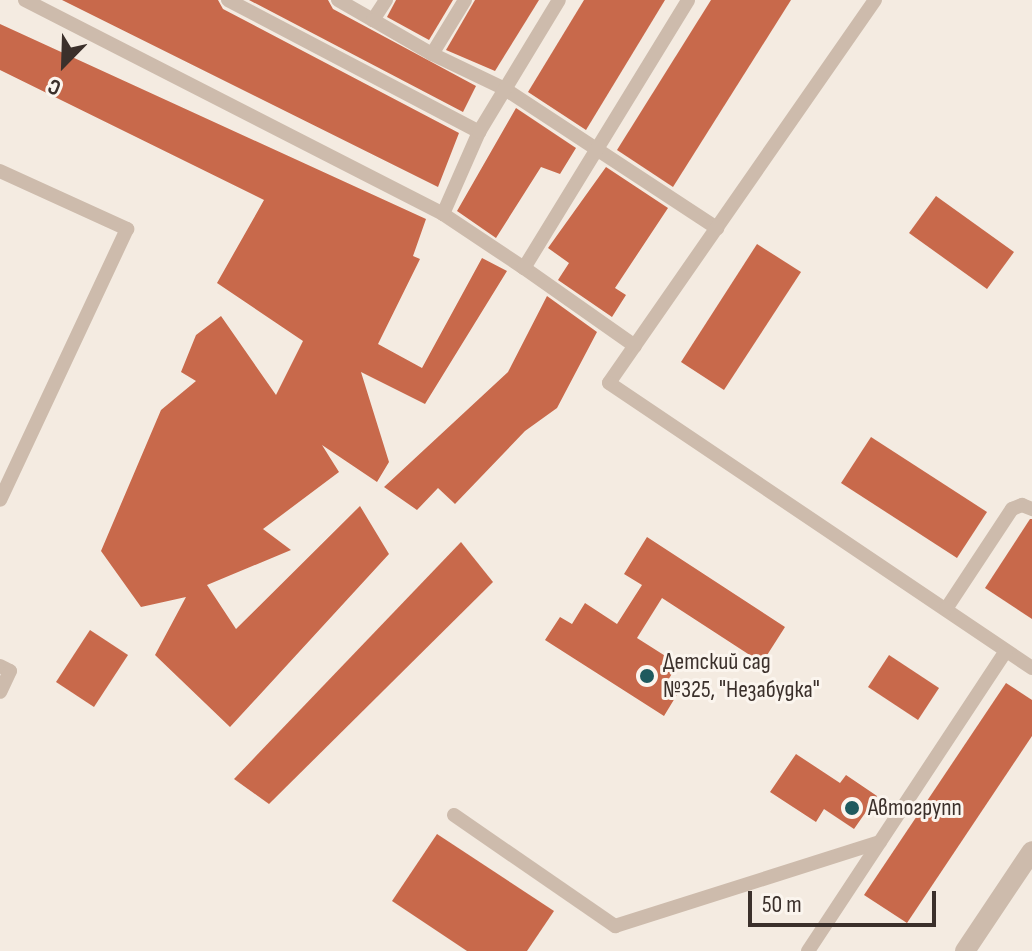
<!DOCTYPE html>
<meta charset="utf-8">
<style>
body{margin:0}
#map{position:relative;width:1032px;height:951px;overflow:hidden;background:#f4ebe1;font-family:"Sofia Sans Condensed",sans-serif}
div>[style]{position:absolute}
.building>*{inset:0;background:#c8694b}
.service>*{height:14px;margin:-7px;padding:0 7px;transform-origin:7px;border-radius:7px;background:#cdbbac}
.minor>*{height:20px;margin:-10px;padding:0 10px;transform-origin:10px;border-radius:10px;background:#cdbbac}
.dots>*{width:22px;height:22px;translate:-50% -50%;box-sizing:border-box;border:4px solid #fbf5ee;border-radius:50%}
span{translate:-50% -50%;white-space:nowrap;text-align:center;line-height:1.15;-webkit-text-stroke:6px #fbf5ee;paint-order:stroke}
.poi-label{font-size:24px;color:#3b302b}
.left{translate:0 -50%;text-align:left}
.north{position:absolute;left:24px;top:24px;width:80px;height:80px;-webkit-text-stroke:6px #fbf5ee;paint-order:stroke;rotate:203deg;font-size:22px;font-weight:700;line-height:32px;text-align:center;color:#3b302b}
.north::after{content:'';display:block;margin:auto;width:28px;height:36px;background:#3b302b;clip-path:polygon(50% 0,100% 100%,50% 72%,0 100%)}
.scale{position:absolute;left:748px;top:891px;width:188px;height:36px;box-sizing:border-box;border:4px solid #3b302b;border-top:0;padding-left:10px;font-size:24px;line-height:28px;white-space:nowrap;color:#3b302b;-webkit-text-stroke:6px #fbf5ee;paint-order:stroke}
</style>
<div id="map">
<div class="building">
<i style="clip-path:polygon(62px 0,218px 0,223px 9px,459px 133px,438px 187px)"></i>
<i style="clip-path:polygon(249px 0,328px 0,333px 9px,476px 86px,463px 112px)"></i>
<i style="clip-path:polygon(396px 0,453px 0,429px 40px,387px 17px)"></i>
<i style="clip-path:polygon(475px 0,539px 0,495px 71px,446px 50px)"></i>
<i style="clip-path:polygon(584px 0,665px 0,586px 130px,528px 92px)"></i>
<i style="clip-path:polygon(711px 0,791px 0,673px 187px,617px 150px)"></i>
<i style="clip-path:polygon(0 24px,426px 219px,413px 256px,420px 259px,378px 344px,422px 368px,482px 258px,507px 271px,425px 404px,361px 372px,389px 462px,377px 482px,322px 445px,339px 472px,263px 529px,291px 550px,207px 585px,236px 629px,360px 506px,389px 554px,230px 727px,155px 655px,186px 597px,141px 607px,101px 551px,161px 410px,196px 381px,181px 372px,196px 335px,221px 316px,276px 395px,303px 341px,217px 283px,264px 200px,0 70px)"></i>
<i style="clip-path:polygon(516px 108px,576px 148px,560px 174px,541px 167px,496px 238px,457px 211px)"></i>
<i style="clip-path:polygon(606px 167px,668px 208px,615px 288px,626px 295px,612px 317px,558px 280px,569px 263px,548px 248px)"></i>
<i style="clip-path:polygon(936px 196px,1014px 252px,987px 289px,909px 233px)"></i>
<i style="clip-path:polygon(757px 244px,801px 272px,724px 390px,681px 362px)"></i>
<i style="clip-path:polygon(547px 296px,597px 332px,557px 408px,525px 431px,455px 504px,438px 488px,417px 510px,384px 487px,508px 372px)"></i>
<i style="clip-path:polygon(871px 437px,987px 512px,957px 558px,841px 483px)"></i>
<i style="clip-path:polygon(1030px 519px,1032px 519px,1032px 619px,985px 588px)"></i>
<i style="clip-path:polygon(647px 537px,785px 627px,762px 663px,662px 598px,637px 638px,678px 664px,665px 685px,678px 693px,664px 716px,545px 640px,560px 617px,572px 624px,585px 603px,617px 624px,642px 585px,624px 574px)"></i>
<i style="clip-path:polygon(461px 542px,493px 582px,269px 804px,234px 779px)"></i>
<i style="clip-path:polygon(90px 630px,128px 655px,94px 707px,56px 682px)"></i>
<i style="clip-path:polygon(889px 655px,939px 688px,918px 720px,868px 687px)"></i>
<i style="clip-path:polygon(1006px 683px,1032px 700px,1032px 736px,907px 923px,864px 895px)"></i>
<i style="clip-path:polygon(796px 754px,840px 783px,846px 775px,877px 796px,854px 829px,824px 809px,816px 822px,770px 792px)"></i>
<i style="clip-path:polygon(437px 834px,554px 911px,527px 951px,467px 951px,392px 901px)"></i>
</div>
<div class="service">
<i style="left:25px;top:0;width:470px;rotate:27.1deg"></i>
<i style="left:443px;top:214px;width:97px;rotate:33.7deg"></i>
<i style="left:228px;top:0;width:284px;rotate:27.7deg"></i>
<i style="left:338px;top:0;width:40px;rotate:29.7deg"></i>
<i style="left:386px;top:0;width:24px;rotate:123deg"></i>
<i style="left:373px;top:20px;width:68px;rotate:30deg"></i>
<i style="left:465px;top:0;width:63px;rotate:121.4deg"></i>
<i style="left:432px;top:54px;width:81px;rotate:25.6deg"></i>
<i style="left:505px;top:89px;width:254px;rotate:33.3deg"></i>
<i style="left:875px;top:0;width:466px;rotate:124.8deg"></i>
<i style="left:609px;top:383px;width:510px;rotate:33.97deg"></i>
<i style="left:0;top:171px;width:140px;rotate:24.5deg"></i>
<i style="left:127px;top:229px;width:299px;rotate:115.1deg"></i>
<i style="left:443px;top:214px;width:90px;rotate:-66.3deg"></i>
<i style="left:479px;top:132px;width:154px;rotate:-58.8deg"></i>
<i style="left:635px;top:346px;width:136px;rotate:-144.9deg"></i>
<i style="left:524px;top:268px;width:314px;rotate:-58.5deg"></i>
<i style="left:946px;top:609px;width:120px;rotate:-56.6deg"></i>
<i style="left:1012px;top:509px;width:11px;rotate:-22deg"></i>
<i style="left:1022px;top:505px;width:11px;rotate:22deg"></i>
<i style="left:0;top:666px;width:11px;rotate:27deg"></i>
<i style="left:10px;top:671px;width:23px;rotate:115deg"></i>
<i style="left:454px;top:815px;width:196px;rotate:34.6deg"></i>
<i style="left:615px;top:926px;width:278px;rotate:-17.6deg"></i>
<i style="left:808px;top:951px;width:359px;rotate:-56.6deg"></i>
</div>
<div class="minor">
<i style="left:965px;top:951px;width:120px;rotate:-56.2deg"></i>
</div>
<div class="dots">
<i style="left:647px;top:676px;background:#1f5a5e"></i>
<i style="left:852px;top:808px;background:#1f5a5e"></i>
</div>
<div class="poi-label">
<span class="left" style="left:663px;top:676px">Детский сад<br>№325, "Незабудка"</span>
<span class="left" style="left:868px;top:808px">Автогрупп</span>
</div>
<div class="north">С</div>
<div class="scale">50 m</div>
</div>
